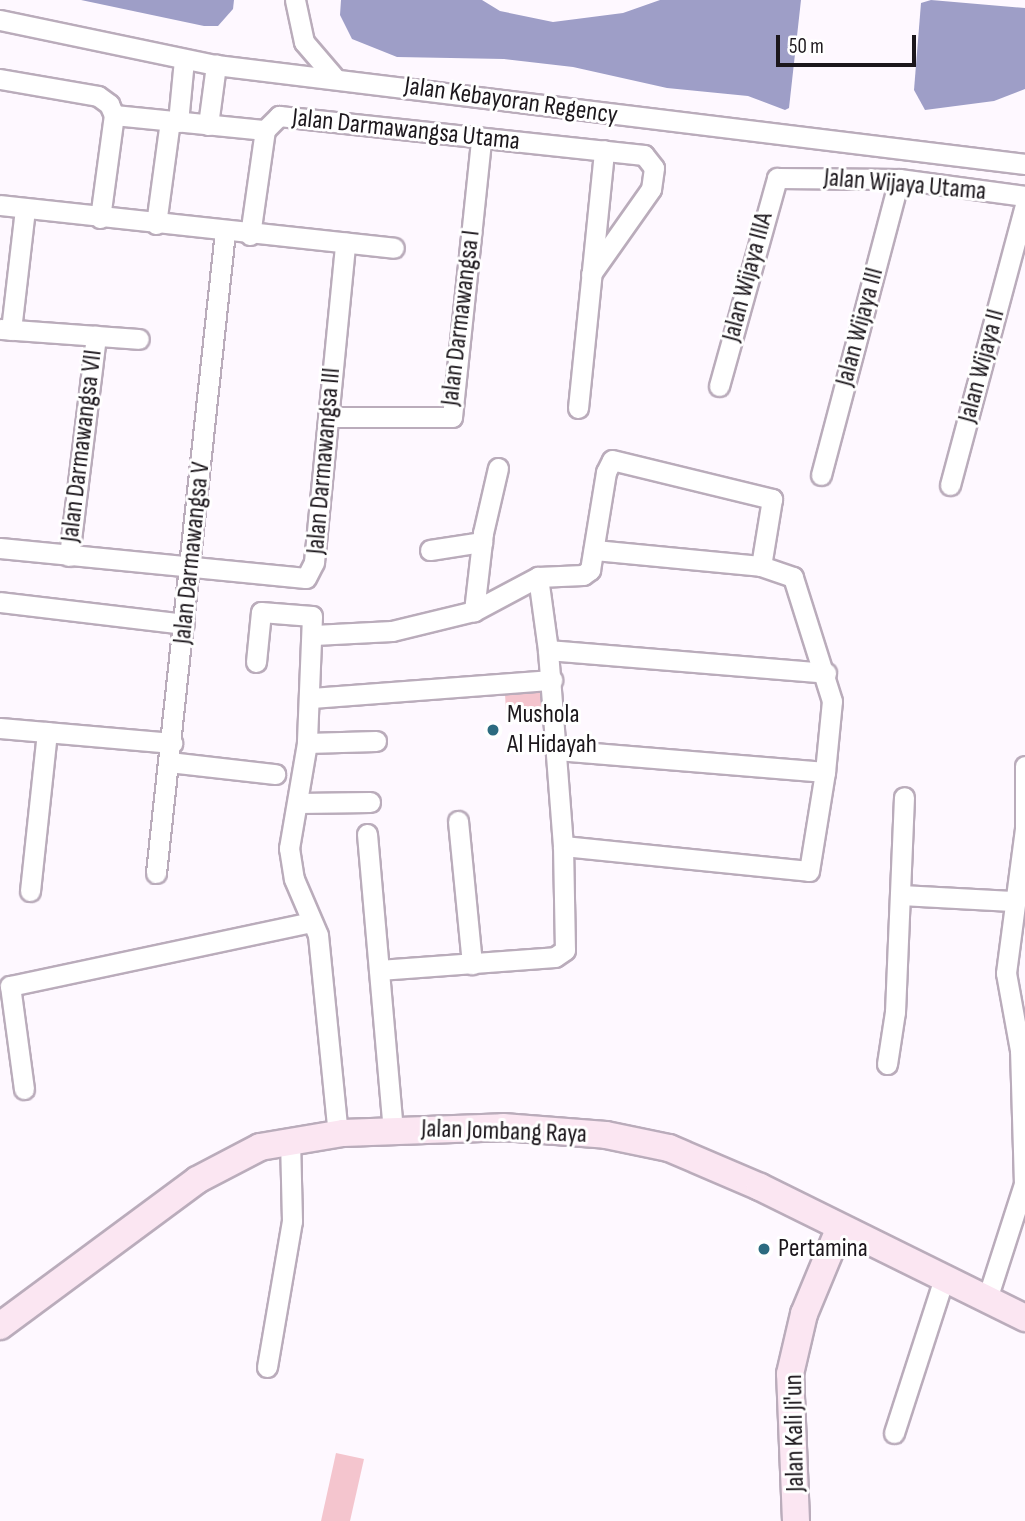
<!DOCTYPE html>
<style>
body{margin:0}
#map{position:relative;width:1025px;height:1521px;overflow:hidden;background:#fef8ff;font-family:"Sofia Sans Condensed",sans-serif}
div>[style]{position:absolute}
.green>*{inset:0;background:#f4c5ce}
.water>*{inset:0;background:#9e9ec7}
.roads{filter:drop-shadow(2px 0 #baacbb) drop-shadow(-2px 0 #baacbb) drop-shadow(0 2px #baacbb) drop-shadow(0 -2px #baacbb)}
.street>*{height:19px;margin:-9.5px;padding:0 9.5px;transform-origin:9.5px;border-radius:9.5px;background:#fff}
.secondary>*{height:26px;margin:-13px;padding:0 13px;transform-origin:13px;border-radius:13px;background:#fbe6f2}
.dots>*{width:19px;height:19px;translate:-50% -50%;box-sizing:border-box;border:4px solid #fff;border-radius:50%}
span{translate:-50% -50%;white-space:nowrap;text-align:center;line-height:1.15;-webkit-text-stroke:6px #fff;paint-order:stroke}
.street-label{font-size:26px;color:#1c171c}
.poi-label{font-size:26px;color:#1c171c}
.left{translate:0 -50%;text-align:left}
.scale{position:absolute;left:776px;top:35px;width:140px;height:32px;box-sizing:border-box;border:4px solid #1c171c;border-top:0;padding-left:9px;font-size:21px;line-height:24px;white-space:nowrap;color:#1c171c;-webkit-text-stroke:5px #fff;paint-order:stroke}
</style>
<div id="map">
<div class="green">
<i style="clip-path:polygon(543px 689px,545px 710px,506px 713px,505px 693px)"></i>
<i style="clip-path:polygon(336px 1453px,364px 1459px,350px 1521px,321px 1521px)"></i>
</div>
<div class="water">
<i style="clip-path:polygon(81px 0,234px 0,233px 9px,218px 26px,204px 26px)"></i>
<i style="clip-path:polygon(341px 0,482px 0,500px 11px,553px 22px,623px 13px,660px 0,801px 0,789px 108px,785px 110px,748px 96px,667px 88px,573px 67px,504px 59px,397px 57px,352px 39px,340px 15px)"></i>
<i style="clip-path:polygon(931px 0,1025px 8px,1025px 89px,994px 101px,925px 110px,914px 90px,921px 3px)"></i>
</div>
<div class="roads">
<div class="street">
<i style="left:295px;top:0;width:43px;rotate:77.9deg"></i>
<i style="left:304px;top:42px;width:46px;rotate:49.4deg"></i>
<i style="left:0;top:20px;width:221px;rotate:11.8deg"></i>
<i style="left:216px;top:65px;width:815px;rotate:6.98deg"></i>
<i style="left:0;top:79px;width:99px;rotate:9.8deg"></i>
<i style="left:98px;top:96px;width:14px;rotate:36deg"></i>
<i style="left:109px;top:104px;width:12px;rotate:66deg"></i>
<i style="left:114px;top:115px;width:152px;rotate:5.7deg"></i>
<i style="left:178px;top:122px;width:62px;rotate:-84.5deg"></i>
<i style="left:208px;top:125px;width:61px;rotate:-82.4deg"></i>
<i style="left:0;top:205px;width:396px;rotate:6.2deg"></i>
<i style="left:100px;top:218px;width:104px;rotate:-82.3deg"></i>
<i style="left:156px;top:224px;width:104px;rotate:-82.3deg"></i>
<i style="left:250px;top:235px;width:106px;rotate:-81.9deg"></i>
<i style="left:265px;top:130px;width:20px;rotate:-45deg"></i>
<i style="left:279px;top:116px;width:367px;rotate:6.1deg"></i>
<i style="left:644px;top:155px;width:16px;rotate:52deg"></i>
<i style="left:654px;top:168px;width:21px;rotate:98deg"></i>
<i style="left:651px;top:189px;width:104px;rotate:125.2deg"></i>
<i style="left:0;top:329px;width:139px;rotate:4.1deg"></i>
<i style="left:11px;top:330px;width:122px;rotate:-83.4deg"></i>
<i style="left:719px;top:386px;width:216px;rotate:-74.4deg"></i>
<i style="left:777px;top:178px;width:122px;rotate:0.5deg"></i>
<i style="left:899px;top:179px;width:127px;rotate:7.7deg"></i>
<i style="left:578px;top:408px;width:259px;rotate:-84.2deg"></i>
<i style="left:328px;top:417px;width:124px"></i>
<i style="left:452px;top:417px;width:279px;rotate:-84deg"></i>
<i style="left:498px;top:468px;width:67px;rotate:103deg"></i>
<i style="left:483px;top:533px;width:79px;rotate:96.6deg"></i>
<i style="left:474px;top:611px;width:72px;rotate:-28deg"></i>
<i style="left:821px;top:475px;width:306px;rotate:-75.2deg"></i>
<i style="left:950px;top:485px;width:290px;rotate:-75deg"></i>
<i style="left:0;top:548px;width:307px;rotate:5.6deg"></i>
<i style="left:306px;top:578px;width:18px;rotate:-63deg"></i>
<i style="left:314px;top:562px;width:321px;rotate:-84.4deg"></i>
<i style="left:430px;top:550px;width:53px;rotate:-8.7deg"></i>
<i style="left:69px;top:556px;width:222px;rotate:-83deg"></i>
<i style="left:0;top:602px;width:185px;rotate:6.8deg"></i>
<i style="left:314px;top:635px;width:78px;rotate:-2.9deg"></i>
<i style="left:392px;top:631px;width:84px;rotate:-13.7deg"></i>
<i style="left:548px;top:650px;width:74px;rotate:-97.8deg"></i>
<i style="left:538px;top:577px;width:45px;rotate:-2.5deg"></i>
<i style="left:583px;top:575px;width:9px;rotate:-36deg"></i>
<i style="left:590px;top:570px;width:99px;rotate:-80.7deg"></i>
<i style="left:606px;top:472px;width:13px;rotate:-63deg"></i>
<i style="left:612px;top:460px;width:165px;rotate:13.7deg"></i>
<i style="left:772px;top:499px;width:68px;rotate:99.3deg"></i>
<i style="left:256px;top:662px;width:50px;rotate:-84.3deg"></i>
<i style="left:261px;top:612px;width:51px;rotate:4.5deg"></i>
<i style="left:312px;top:616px;width:127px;rotate:92.3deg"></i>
<i style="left:307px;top:743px;width:107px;rotate:99.7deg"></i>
<i style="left:289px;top:848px;width:31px;rotate:81deg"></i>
<i style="left:294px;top:879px;width:61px;rotate:66.8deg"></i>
<i style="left:318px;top:935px;width:200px;rotate:84.3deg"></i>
<i style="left:311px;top:698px;width:242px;rotate:-4.3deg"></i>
<i style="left:0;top:728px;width:173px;rotate:5deg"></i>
<i style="left:307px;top:743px;width:69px;rotate:-1.7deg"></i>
<i style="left:557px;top:750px;width:269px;rotate:4.7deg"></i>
<i style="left:169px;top:762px;width:107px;rotate:6.5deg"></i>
<i style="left:299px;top:803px;width:71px;rotate:-0.8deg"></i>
<i style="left:458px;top:821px;width:144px;rotate:84.4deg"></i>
<i style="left:367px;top:834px;width:297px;rotate:85deg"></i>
<i style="left:563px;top:846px;width:247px;rotate:5.8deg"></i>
<i style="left:809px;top:871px;width:100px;rotate:-80.8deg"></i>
<i style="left:825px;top:772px;width:71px;rotate:-84.4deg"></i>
<i style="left:832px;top:701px;width:130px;rotate:-107.5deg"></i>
<i style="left:793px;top:577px;width:34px;rotate:-161deg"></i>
<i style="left:761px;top:566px;width:168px;rotate:-174.5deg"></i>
<i style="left:156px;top:873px;width:645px;rotate:-83.86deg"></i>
<i style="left:30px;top:891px;width:160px;rotate:-83.9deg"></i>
<i style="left:901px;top:895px;width:111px;rotate:3.1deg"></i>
<i style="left:379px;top:970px;width:176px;rotate:-4.2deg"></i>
<i style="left:555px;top:957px;width:12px;rotate:-35deg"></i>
<i style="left:565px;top:950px;width:104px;rotate:-91.1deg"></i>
<i style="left:563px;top:846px;width:197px;rotate:-94.4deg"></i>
<i style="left:548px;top:650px;width:279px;rotate:4.7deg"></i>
<i style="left:887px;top:1064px;width:53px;rotate:-81.3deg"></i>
<i style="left:895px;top:1012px;width:215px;rotate:-87.6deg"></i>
<i style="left:24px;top:1089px;width:104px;rotate:-97.7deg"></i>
<i style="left:10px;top:986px;width:307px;rotate:-12deg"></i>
<i style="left:987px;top:1299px;width:121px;rotate:-72.2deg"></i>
<i style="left:1024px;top:1184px;width:134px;rotate:-91.7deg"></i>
<i style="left:1020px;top:1050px;width:78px;rotate:-100.3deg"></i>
<i style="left:1006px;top:973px;width:145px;rotate:-82.5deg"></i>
<i style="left:1025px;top:829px;width:63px;rotate:-90deg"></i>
<i style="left:267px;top:1367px;width:148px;rotate:-80.3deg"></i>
<i style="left:292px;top:1221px;width:80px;rotate:-91.4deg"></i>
<i style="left:894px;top:1433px;width:163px;rotate:-72.1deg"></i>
</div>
<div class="secondary">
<i style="left:0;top:1326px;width:245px;rotate:-36.5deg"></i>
<i style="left:197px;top:1180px;width:71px;rotate:-27.6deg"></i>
<i style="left:260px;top:1147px;width:84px;rotate:-9.6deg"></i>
<i style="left:343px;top:1133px;width:160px;rotate:-2.1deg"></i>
<i style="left:503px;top:1127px;width:103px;rotate:4.4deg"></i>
<i style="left:606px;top:1135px;width:64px;rotate:11.7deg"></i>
<i style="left:669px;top:1148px;width:99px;rotate:23.2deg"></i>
<i style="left:760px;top:1187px;width:296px;rotate:26.3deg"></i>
<i style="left:796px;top:1521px;width:147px;rotate:-92.3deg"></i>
<i style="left:790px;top:1374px;width:62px;rotate:-76.9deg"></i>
<i style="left:804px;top:1314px;width:94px;rotate:-67.5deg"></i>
</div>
</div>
<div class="dots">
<i style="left:493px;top:730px;background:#2c6b80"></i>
<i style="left:764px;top:1249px;background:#2c6b80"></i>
</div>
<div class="street-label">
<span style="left:511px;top:101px;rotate:8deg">Jalan Kebayoran Regency</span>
<span style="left:406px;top:130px;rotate:6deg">Jalan Darmawangsa Utama</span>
<span style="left:905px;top:185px;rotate:5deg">Jalan Wijaya Utama</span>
<span style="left:748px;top:277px;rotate:-75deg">Jalan Wijaya IIIA</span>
<span style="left:461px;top:318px;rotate:-83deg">Jalan Darmawangsa I</span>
<span style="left:860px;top:327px;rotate:-75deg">Jalan Wijaya III</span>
<span style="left:982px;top:366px;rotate:-75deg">Jalan Wijaya II</span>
<span style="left:82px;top:446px;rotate:-83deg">Jalan Darmawangsa VII</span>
<span style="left:324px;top:461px;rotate:-85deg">Jalan Darmawangsa III</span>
<span style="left:192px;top:553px;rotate:-84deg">Jalan Darmawangsa V</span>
<span style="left:504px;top:1132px;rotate:2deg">Jalan Jombang Raya</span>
<span style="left:795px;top:1433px;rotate:-91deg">Jalan Kali Ji'un</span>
</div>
<div class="poi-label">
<span class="left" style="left:507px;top:730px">Mushola<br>Al Hidayah</span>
<span class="left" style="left:778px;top:1249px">Pertamina</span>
</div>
<div class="scale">50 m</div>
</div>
